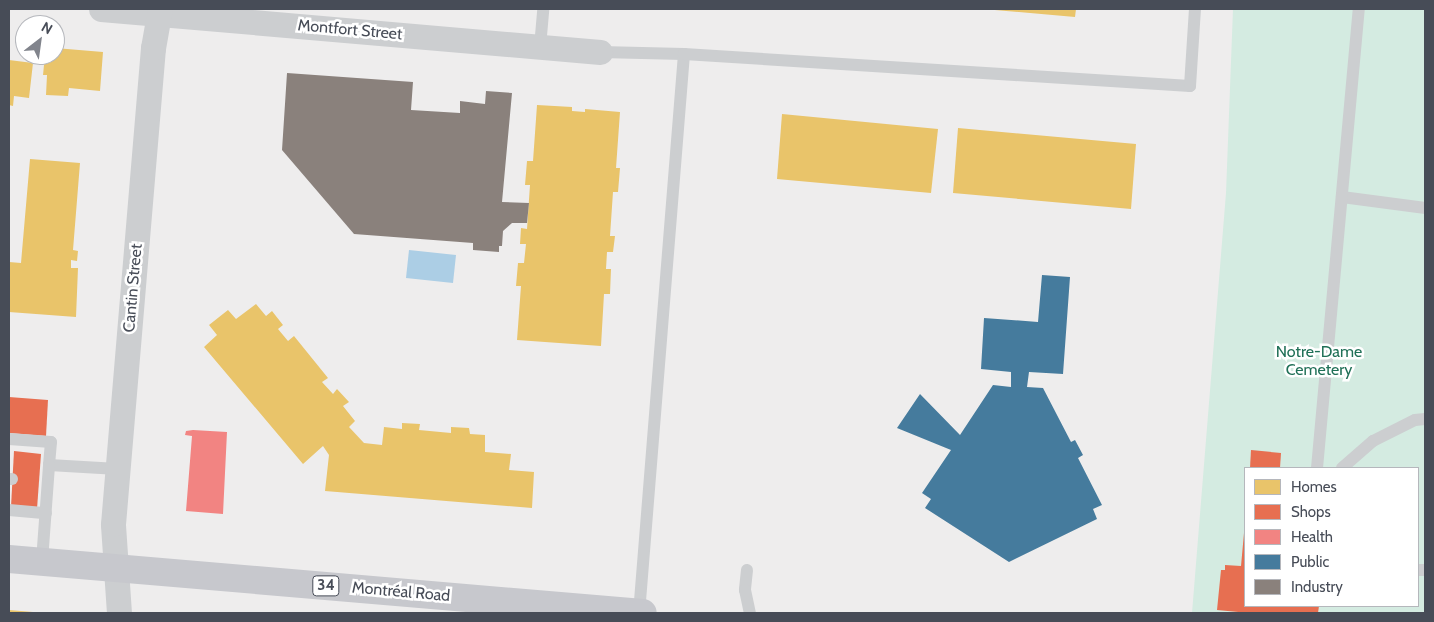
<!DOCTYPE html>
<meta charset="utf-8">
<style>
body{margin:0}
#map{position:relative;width:1434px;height:622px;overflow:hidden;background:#eeeded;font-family:Cabin,sans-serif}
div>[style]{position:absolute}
.green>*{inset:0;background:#d4ebe1}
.water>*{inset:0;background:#accee5}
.homes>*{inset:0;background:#e9c46a}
.shops>*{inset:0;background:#e76f51}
.health>*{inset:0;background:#f28482}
.public>*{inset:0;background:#457b9d}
.industry>*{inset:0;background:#8a817c}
.service>*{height:12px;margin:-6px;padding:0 6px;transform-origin:6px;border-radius:6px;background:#ccced0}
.minor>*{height:25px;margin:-12.5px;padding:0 12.5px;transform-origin:12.5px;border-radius:12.5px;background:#ccced0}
.primary>*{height:28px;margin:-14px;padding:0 14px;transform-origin:14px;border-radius:14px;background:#c7c8cd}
span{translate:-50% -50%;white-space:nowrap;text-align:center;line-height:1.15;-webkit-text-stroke:5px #fff;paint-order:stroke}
.shield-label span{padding:1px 4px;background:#fff;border:1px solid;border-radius:4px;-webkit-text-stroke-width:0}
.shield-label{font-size:15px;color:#474c57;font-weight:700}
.street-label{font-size:16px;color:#474c57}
.park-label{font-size:16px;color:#207057}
.frame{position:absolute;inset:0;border:10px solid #474c57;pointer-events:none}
.legend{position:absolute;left:1244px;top:467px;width:175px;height:140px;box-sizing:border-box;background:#fff;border:1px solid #b5b7bc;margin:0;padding:6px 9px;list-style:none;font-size:15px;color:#474c57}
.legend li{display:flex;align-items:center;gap:10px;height:25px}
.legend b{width:25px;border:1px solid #b5b7bc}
.north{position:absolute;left:15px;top:15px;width:50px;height:50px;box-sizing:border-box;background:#fff;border:1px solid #b5b7bc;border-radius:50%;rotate:30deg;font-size:14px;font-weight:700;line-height:20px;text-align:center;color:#474c57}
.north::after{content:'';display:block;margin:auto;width:18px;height:22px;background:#81848c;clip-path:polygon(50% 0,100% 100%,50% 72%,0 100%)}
</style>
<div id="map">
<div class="green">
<i style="clip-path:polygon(evenodd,1233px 9px,1425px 9px,1425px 613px,1192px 613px,1226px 193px,1233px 9px,1245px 468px,1418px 468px,1418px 606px,1245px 606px,1245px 468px)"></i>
</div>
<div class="water">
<i style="clip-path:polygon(409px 250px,456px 255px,453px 283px,406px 278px)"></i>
</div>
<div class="homes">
<i style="clip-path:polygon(983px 9px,1076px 9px,1075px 17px)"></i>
<i style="clip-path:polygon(55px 48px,103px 52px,100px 91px,69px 88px,68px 96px,46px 95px,47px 75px,43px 75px,45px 55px,55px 55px)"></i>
<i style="clip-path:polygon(9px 60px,33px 63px,29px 98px,14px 96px,13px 106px,9px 105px)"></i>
<i style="clip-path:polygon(537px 105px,572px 107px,572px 111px,585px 112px,585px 109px,620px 112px,616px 168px,620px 168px,618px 192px,613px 192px,610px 236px,615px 236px,613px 252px,607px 252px,606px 269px,611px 269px,610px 294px,604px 294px,601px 346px,517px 340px,521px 286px,516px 286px,518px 263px,524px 263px,526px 244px,520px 244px,521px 228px,527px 229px,530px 185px,525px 185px,527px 161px,533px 161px)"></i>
<i style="clip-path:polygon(782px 114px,938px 129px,931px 193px,777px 179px)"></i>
<i style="clip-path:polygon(958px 128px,1136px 144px,1131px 209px,953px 193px)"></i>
<i style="clip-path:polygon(30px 159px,80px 163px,73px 250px,78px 251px,77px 261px,71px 260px,71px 268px,78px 268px,76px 317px,9px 312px,9px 262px,21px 263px)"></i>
<i style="clip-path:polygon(256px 304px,266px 316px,272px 311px,283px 325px,278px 329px,288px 341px,294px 336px,328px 378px,322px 382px,333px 394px,337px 389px,349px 402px,343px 406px,355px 421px,349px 427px,364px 443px,382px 445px,384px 427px,402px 429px,402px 423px,420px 424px,419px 430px,451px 433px,451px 427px,469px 428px,470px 434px,485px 435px,485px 452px,511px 454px,509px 470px,534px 472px,532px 508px,325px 491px,329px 455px,323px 446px,303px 464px,204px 347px,217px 335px,209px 325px,228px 310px,236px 319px)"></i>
<i style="clip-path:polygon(9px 610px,33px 612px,32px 613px,9px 613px)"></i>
</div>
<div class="shops">
<i style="clip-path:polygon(9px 397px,48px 400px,46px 436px,9px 433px)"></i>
<i style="clip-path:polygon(1251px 450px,1281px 453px,1280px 468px,1250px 468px)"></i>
<i style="clip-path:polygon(14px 451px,41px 454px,37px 509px,11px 507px)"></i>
<i style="clip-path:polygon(1244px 533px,1245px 606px,1319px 606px,1318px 613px,1249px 613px,1217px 610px,1221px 570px,1225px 570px,1225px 565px,1241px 566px)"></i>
</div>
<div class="health">
<i style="clip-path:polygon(193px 430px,227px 432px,223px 514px,186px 511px,192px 436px,185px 435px,186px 431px)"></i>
</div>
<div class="public">
<i style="clip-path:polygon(1042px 275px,1070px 277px,1063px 374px,1029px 372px,1027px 387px,1043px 388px,1071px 442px,1075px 440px,1083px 455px,1078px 458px,1102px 505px,1093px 509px,1097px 519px,1009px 562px,925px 508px,931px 499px,922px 493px,951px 450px,897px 428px,920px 394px,960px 435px,993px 385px,1011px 387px,1011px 372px,981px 369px,984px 318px,1038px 322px)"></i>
</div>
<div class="industry">
<i style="clip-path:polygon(287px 73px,413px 82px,411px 110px,460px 113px,460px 101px,485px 104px,486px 91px,512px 93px,502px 202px,529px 203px,527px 223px,512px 223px,503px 231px,502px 246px,499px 246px,499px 252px,473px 250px,473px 243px,354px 234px,282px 150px)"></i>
</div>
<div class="service">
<i style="left:540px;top:47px;width:38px;rotate:-85deg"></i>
<i style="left:600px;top:52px;width:84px;rotate:1.4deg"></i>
<i style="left:684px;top:54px;width:561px;rotate:94.6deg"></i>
<i style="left:684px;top:54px;width:507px;rotate:3.62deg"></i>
<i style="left:1190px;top:86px;width:77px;rotate:-86.3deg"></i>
<i style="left:1342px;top:197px;width:84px;rotate:7.5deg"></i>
<i style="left:9px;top:439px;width:42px;rotate:4.1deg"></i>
<i style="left:51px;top:442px;width:23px;rotate:95deg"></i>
<i style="left:49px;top:465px;width:69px;rotate:3.3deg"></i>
<i style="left:1317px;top:468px;width:461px;rotate:-84.8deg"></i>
<i style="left:1342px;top:468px;width:41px;rotate:-41.1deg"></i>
<i style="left:1373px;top:441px;width:47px;rotate:-26.6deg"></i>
<i style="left:1415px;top:420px;width:10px;rotate:-6deg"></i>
<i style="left:9px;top:479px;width:3px"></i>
<i style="left:9px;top:510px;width:37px;rotate:5deg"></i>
<i style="left:42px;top:561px;width:96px;rotate:-85.8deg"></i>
<i style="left:747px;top:570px;width:20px;rotate:96deg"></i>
<i style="left:745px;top:590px;width:24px;rotate:78deg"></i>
<i style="left:1418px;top:570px;width:7px"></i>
</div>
<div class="minor">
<i style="left:101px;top:9px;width:501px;rotate:4.93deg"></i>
<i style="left:119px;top:613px;width:89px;rotate:-93.9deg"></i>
<i style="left:113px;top:524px;width:478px;rotate:-85.2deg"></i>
<i style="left:153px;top:48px;width:40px;rotate:-80deg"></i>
</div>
<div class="primary">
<i style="left:9px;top:559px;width:636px;rotate:4.87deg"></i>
</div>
<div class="shield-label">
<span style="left:326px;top:586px">34</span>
</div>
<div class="street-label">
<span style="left:350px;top:30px;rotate:5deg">Montfort Street</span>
<span style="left:133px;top:288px;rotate:-85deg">Cantin Street</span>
<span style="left:401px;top:592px;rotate:5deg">Montréal Road</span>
</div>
<div class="park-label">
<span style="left:1319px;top:361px">Notre-Dame<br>Cemetery</span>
</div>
<div class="frame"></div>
<ul class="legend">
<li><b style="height:14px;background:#e9c46a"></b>Homes</li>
<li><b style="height:14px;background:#e76f51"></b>Shops</li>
<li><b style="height:14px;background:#f28482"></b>Health</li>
<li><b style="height:14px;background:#457b9d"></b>Public</li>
<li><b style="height:14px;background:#8a817c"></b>Industry</li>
</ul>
<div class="north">N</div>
</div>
